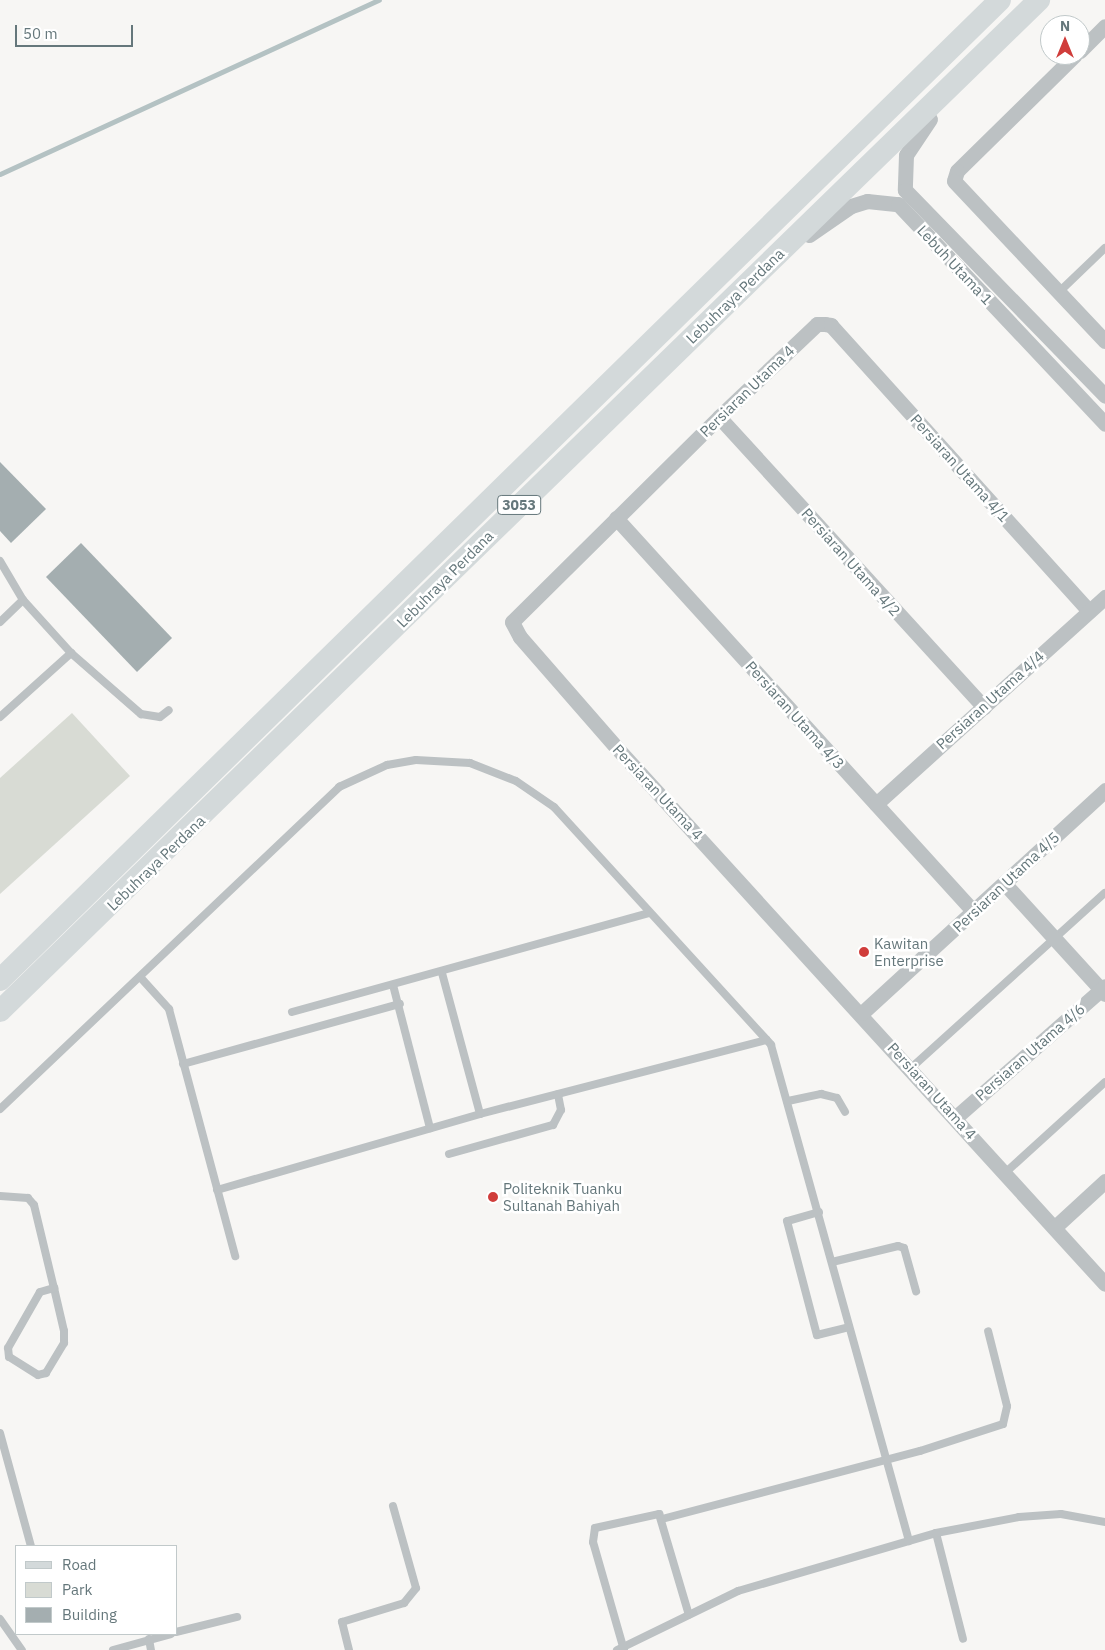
<!DOCTYPE html>
<style>
body{margin:0}
#map{position:relative;width:1105px;height:1650px;overflow:hidden;background:#f7f6f4;font-family:"IBM Plex Sans",sans-serif}
div>[style]{position:absolute}
.green>*{inset:0;background:#d8dbd4}
.stream>*{height:5px;margin:-2.5px;padding:0 2.5px;transform-origin:2.5px;border-radius:2.5px;background:#b4c2c3}
.building>*{inset:0;background:#a4aeb0}
.lane>*{height:8px;margin:-4px;padding:0 4px;transform-origin:4px;border-radius:4px;background:#bcc1c3}
.street>*{height:15px;margin:-7.5px;padding:0 7.5px;transform-origin:7.5px;border-radius:7.5px;background:#bcc1c3}
.primary>*{height:22px;margin:-11px;padding:0 11px;transform-origin:11px;border-radius:11px;background:#d3d9da}
.dots>*{width:14px;height:14px;translate:-50% -50%;box-sizing:border-box;border:2px solid #fff;border-radius:50%}
span{translate:-50% -50%;white-space:nowrap;text-align:center;line-height:1.15;-webkit-text-stroke:5px #fff;paint-order:stroke}
.shield-label span{padding:1px 4px;background:#fff;border:1px solid;border-radius:4px;-webkit-text-stroke-width:0}
.shield-label{font-size:14px;color:#65777b;font-weight:700}
.street-label{font-size:15px;color:#65777b}
.poi-label{font-size:15px;color:#65777b}
.left{translate:0 -50%;text-align:left}
.legend{position:absolute;left:15px;top:1545px;width:162px;height:90px;box-sizing:border-box;background:#fff;border:1px solid #c1c9ca;margin:0;padding:6px 9px;list-style:none;font-size:15px;color:#65777b}
.legend li{display:flex;align-items:center;gap:10px;height:25px}
.legend b{width:25px;border:1px solid #c1c9ca}
.north{position:absolute;left:1040px;top:15px;width:50px;height:50px;box-sizing:border-box;background:#fff;border:1px solid #c1c9ca;border-radius:50%;rotate:0deg;font-size:14px;font-weight:700;line-height:20px;text-align:center;color:#65777b}
.north::after{content:'';display:block;margin:auto;width:18px;height:22px;background:#d03d3b;clip-path:polygon(50% 0,100% 100%,50% 72%,0 100%)}
.scale{position:absolute;left:15px;top:25px;width:118px;height:22px;box-sizing:border-box;border:2px solid #65777b;border-top:0;padding-left:6px;font-size:15px;line-height:18px;white-space:nowrap;color:#65777b;-webkit-text-stroke:4px #fff;paint-order:stroke}
</style>
<div id="map">
<div class="green">
<i style="clip-path:polygon(72px 713px,130px 776px,0 894px,0 778px)"></i>
</div>
<div class="stream">
<i style="left:0;top:174px;width:417px;rotate:-24.7deg"></i>
</div>
<div class="building">
<i style="clip-path:polygon(0 462px,46px 509px,11px 543px,0 531px)"></i>
<i style="clip-path:polygon(81px 543px,172px 638px,137px 672px,46px 577px)"></i>
</div>
<div class="lane">
<i style="left:1058px;top:293px;width:65px;rotate:-43.8deg"></i>
<i style="left:0;top:561px;width:45px;rotate:59.5deg"></i>
<i style="left:23px;top:600px;width:72px;rotate:47.8deg"></i>
<i style="left:71px;top:653px;width:93px;rotate:41.1deg"></i>
<i style="left:141px;top:714px;width:19px;rotate:9deg"></i>
<i style="left:160px;top:717px;width:11px;rotate:-38deg"></i>
<i style="left:0;top:622px;width:32px;rotate:-44deg"></i>
<i style="left:0;top:717px;width:96px;rotate:-42deg"></i>
<i style="left:442px;top:973px;width:146px;rotate:74.9deg"></i>
<i style="left:141px;top:978px;width:42px;rotate:47.9deg"></i>
<i style="left:169px;top:1009px;width:256px;rotate:75deg"></i>
<i style="left:393px;top:985px;width:148px;rotate:75.5deg"></i>
<i style="left:292px;top:1012px;width:371px;rotate:-15.5deg"></i>
<i style="left:183px;top:1064px;width:225px;rotate:-15.5deg"></i>
<i style="left:911px;top:1068px;width:261px;rotate:-42.1deg"></i>
<i style="left:788px;top:1101px;width:34px;rotate:-12deg"></i>
<i style="left:821px;top:1094px;width:16px;rotate:14deg"></i>
<i style="left:837px;top:1098px;width:16px;rotate:60deg"></i>
<i style="left:0;top:1109px;width:468px;rotate:-43.5deg"></i>
<i style="left:339px;top:787px;width:53px;rotate:-24.6deg"></i>
<i style="left:387px;top:765px;width:29px;rotate:-10deg"></i>
<i style="left:416px;top:760px;width:54px;rotate:3.2deg"></i>
<i style="left:470px;top:763px;width:49px;rotate:21.4deg"></i>
<i style="left:516px;top:781px;width:46px;rotate:34.4deg"></i>
<i style="left:554px;top:807px;width:322px;rotate:47.6deg"></i>
<i style="left:771px;top:1045px;width:515px;rotate:74.45deg"></i>
<i style="left:449px;top:1154px;width:108px;rotate:-15.6deg"></i>
<i style="left:553px;top:1125px;width:17px;rotate:-62deg"></i>
<i style="left:561px;top:1110px;width:16px;rotate:-101deg"></i>
<i style="left:1005px;top:1173px;width:135px;rotate:-42.3deg"></i>
<i style="left:217px;top:1190px;width:274px;rotate:-16.1deg"></i>
<i style="left:480px;top:1114px;width:296px;rotate:-14.5deg"></i>
<i style="left:0;top:1196px;width:28px;rotate:4deg"></i>
<i style="left:28px;top:1198px;width:9px;rotate:49deg"></i>
<i style="left:34px;top:1205px;width:85px;rotate:76.5deg"></i>
<i style="left:54px;top:1288px;width:44px;rotate:76.9deg"></i>
<i style="left:64px;top:1331px;width:12px;rotate:90deg"></i>
<i style="left:64px;top:1343px;width:35px;rotate:121deg"></i>
<i style="left:46px;top:1373px;width:8px;rotate:166deg"></i>
<i style="left:38px;top:1375px;width:34px;rotate:-148deg"></i>
<i style="left:9px;top:1357px;width:9px;rotate:-96deg"></i>
<i style="left:8px;top:1348px;width:64px;rotate:-60.3deg"></i>
<i style="left:40px;top:1292px;width:15px;rotate:-16deg"></i>
<i style="left:819px;top:1212px;width:33px;rotate:164deg"></i>
<i style="left:787px;top:1221px;width:118px;rotate:75.3deg"></i>
<i style="left:817px;top:1335px;width:33px;rotate:-14deg"></i>
<i style="left:832px;top:1262px;width:68px;rotate:-13.6deg"></i>
<i style="left:898px;top:1246px;width:6px;rotate:18deg"></i>
<i style="left:904px;top:1248px;width:45px;rotate:74.4deg"></i>
<i style="left:0;top:1433px;width:117px;rotate:74.7deg"></i>
<i style="left:662px;top:1519px;width:267px;rotate:-14.8deg"></i>
<i style="left:920px;top:1451px;width:87px;rotate:-18deg"></i>
<i style="left:1003px;top:1424px;width:18px;rotate:-77deg"></i>
<i style="left:1007px;top:1406px;width:77px;rotate:-104.2deg"></i>
<i style="left:936px;top:1533px;width:109px;rotate:75.7deg"></i>
<i style="left:0;top:1619px;width:38px;rotate:55deg"></i>
<i style="left:176px;top:1632px;width:63px;rotate:-13.8deg"></i>
<i style="left:149px;top:1639px;width:11px;rotate:80deg"></i>
<i style="left:113px;top:1650px;width:60px;rotate:-15.4deg"></i>
<i style="left:349px;top:1650px;width:29px;rotate:-104deg"></i>
<i style="left:342px;top:1622px;width:65px;rotate:-17deg"></i>
<i style="left:404px;top:1603px;width:19px;rotate:-51deg"></i>
<i style="left:416px;top:1588px;width:85px;rotate:-105.7deg"></i>
<i style="left:617px;top:1650px;width:135px;rotate:-26deg"></i>
<i style="left:738px;top:1591px;width:206px;rotate:-16.3deg"></i>
<i style="left:936px;top:1533px;width:85px;rotate:-10.9deg"></i>
<i style="left:1019px;top:1517px;width:42px;rotate:-4.1deg"></i>
<i style="left:1061px;top:1514px;width:45px;rotate:10.3deg"></i>
<i style="left:624px;top:1650px;width:112px;rotate:-106deg"></i>
<i style="left:593px;top:1542px;width:14px;rotate:-82deg"></i>
<i style="left:595px;top:1528px;width:66px;rotate:-12.3deg"></i>
<i style="left:659px;top:1514px;width:105px;rotate:73.5deg"></i>
</div>
<div class="street">
<i style="left:1080px;top:51px;width:35px;rotate:-45deg"></i>
<i style="left:1075px;top:55px;width:165px;rotate:135.5deg"></i>
<i style="left:957px;top:171px;width:10px;rotate:107deg"></i>
<i style="left:954px;top:181px;width:220px;rotate:46.7deg"></i>
<i style="left:930px;top:119px;width:43px;rotate:123.7deg"></i>
<i style="left:906px;top:155px;width:35px;rotate:92deg"></i>
<i style="left:905px;top:190px;width:287px;rotate:45.8deg"></i>
<i style="left:809px;top:235px;width:51px;rotate:-34.6deg"></i>
<i style="left:851px;top:206px;width:17px;rotate:-17deg"></i>
<i style="left:867px;top:201px;width:31px;rotate:6deg"></i>
<i style="left:898px;top:204px;width:302px;rotate:46.7deg"></i>
<i style="left:719px;top:417px;width:393px;rotate:47.6deg"></i>
<i style="left:616px;top:518px;width:532px;rotate:47.74deg"></i>
<i style="left:1089px;top:611px;width:385px;rotate:-132.1deg"></i>
<i style="left:831px;top:325px;width:6px;rotate:-171deg"></i>
<i style="left:825px;top:324px;width:8px;rotate:180deg"></i>
<i style="left:817px;top:324px;width:135px;rotate:136.5deg"></i>
<i style="left:719px;top:417px;width:291px;rotate:135.3deg"></i>
<i style="left:512px;top:622px;width:17px;rotate:62deg"></i>
<i style="left:520px;top:637px;width:146px;rotate:48.9deg"></i>
<i style="left:616px;top:747px;width:726px;rotate:47.68deg"></i>
<i style="left:876px;top:804px;width:309px;rotate:-42.1deg"></i>
<i style="left:1004px;top:883px;width:150px;rotate:47.7deg"></i>
<i style="left:862px;top:1013px;width:330px;rotate:-42.5deg"></i>
<i style="left:956px;top:1117px;width:198px;rotate:-41.3deg"></i>
<i style="left:1055px;top:1227px;width:68px;rotate:-42.6deg"></i>
</div>
<div class="primary">
<i style="left:0;top:980px;width:1400px;rotate:-44.42deg"></i>
<i style="left:0;top:1011px;width:1450px;rotate:-44.22deg"></i>
</div>
<div class="dots">
<i style="left:864px;top:952px;background:#d03d3b"></i>
<i style="left:493px;top:1197px;background:#d03d3b"></i>
</div>
<div class="shield-label">
<span style="left:519px;top:505px">3053</span>
</div>
<div class="street-label">
<span style="left:955px;top:265px;rotate:47deg">Lebuh Utama 1</span>
<span style="left:735px;top:296px;rotate:-44deg">Lebuhraya Perdana</span>
<span style="left:747px;top:391px;rotate:-44deg">Persiaran Utama 4</span>
<span style="left:960px;top:468px;rotate:48deg">Persiaran Utama 4/1</span>
<span style="left:851px;top:562px;rotate:48deg">Persiaran Utama 4/2</span>
<span style="left:445px;top:579px;rotate:-45deg">Lebuhraya Perdana</span>
<span style="left:990px;top:700px;rotate:-42deg">Persiaran Utama 4/4</span>
<span style="left:795px;top:715px;rotate:48deg">Persiaran Utama 4/3</span>
<span style="left:658px;top:792px;rotate:47deg">Persiaran Utama 4</span>
<span style="left:156px;top:863px;rotate:-44deg">Lebuhraya Perdana</span>
<span style="left:1006px;top:882px;rotate:-43deg">Persiaran Utama 4/5</span>
<span style="left:1030px;top:1052px;rotate:-41deg">Persiaran Utama 4/6</span>
<span style="left:932px;top:1091px;rotate:48deg">Persiaran Utama 4</span>
</div>
<div class="poi-label">
<span class="left" style="left:874px;top:952px">Kawitan<br>Enterprise</span>
<span class="left" style="left:503px;top:1197px">Politeknik Tuanku<br>Sultanah Bahiyah</span>
</div>
<ul class="legend">
<li><b style="height:6px;background:#d3d9da"></b>Road</li>
<li><b style="height:14px;background:#d8dbd4"></b>Park</li>
<li><b style="height:14px;background:#a4aeb0"></b>Building</li>
</ul>
<div class="north">N</div>
<div class="scale">50 m</div>
</div>
